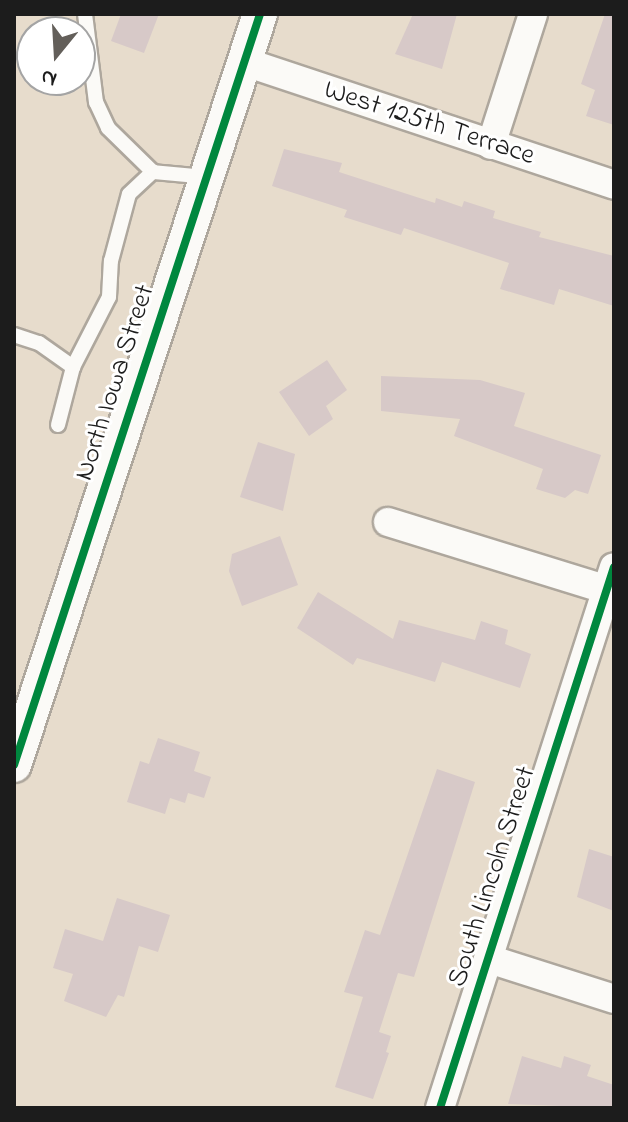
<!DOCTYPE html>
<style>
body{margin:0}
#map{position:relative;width:628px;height:1122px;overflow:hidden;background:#e7dccc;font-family:"Indie Flower",sans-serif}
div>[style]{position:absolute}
.building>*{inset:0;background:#d7c9c8}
.roads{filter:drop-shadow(2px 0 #aea79d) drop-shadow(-2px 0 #aea79d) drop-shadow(0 2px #aea79d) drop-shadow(0 -2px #aea79d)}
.service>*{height:14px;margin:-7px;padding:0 7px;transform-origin:7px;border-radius:7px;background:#fbfaf7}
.minor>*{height:28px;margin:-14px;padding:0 14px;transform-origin:14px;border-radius:14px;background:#fbfaf7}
.tertiary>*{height:34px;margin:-17px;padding:0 17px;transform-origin:17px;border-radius:17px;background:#fbfaf7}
.cycleway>*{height:8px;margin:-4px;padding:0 4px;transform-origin:4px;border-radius:4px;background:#00873e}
span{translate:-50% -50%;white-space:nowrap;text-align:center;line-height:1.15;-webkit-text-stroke:6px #fff;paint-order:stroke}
.street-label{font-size:28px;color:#1c1c1c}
.frame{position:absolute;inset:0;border:16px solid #1c1c1c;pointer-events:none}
.north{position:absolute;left:16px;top:16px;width:80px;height:80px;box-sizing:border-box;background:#fff;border:2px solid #a4a4a4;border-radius:50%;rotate:198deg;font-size:22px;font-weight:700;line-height:32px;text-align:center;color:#1c1c1c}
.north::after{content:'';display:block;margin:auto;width:28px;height:36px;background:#635f5a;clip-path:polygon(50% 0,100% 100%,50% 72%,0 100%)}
</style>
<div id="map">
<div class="building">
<i style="clip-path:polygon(121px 14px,159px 14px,144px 53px,111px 41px)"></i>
<i style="clip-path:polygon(413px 14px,457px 14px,442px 69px,395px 54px)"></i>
<i style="clip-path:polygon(605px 14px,614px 14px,614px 125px,586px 116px,595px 90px,581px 84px)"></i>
<i style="clip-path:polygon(284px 149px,342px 163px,339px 172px,435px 203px,436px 198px,462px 207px,464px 201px,495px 211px,493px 218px,541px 232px,539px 237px,614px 256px,614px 306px,559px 289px,554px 305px,500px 289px,509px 263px,404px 228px,401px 235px,344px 217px,347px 210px,272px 186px)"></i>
<i style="clip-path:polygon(327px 360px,347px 390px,326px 406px,333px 419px,309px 436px,279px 392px)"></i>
<i style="clip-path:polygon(381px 376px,480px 380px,525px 393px,514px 426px,601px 455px,588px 494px,575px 490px,565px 498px,536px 489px,543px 469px,454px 436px,460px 419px,381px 411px)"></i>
<i style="clip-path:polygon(258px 442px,295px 454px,283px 511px,240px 497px)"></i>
<i style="clip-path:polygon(280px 536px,298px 585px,242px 606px,229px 571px,232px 554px)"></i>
<i style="clip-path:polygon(318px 592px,393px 639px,399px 620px,475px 640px,481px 621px,508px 630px,505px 644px,531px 654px,520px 688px,442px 662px,435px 682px,357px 658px,353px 665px,297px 628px)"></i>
<i style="clip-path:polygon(158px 738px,200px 752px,194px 771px,211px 777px,204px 798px,188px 793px,185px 803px,170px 798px,165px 814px,127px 802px,140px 761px,149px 764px)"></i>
<i style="clip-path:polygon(437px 769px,475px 782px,414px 977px,398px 973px,379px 1032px,391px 1036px,386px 1052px,389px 1053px,373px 1099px,335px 1087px,363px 997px,344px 992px,365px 930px,380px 935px)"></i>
<i style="clip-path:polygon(589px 849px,614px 857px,614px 911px,577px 897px)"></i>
<i style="clip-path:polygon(117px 898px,170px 915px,158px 952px,139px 946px,124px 997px,118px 995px,106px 1017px,64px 1001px,73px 974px,53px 968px,65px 929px,103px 941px)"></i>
<i style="clip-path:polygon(522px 1056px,561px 1068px,564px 1056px,591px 1065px,587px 1076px,614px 1085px,614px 1108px,508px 1104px)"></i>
</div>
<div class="roads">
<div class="service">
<i style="left:85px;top:14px;width:89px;rotate:82.9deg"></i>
<i style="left:96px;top:102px;width:29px;rotate:65deg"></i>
<i style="left:108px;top:128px;width:63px;rotate:44.4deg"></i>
<i style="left:14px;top:335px;width:26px;rotate:18deg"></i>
<i style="left:39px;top:343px;width:42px;rotate:35.2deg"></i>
<i style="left:58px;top:425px;width:60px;rotate:-75.5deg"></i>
<i style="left:73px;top:367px;width:79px;rotate:-62.8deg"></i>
<i style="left:109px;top:297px;width:36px;rotate:-87deg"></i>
<i style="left:111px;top:261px;width:69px;rotate:-75deg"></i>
<i style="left:129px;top:194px;width:33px;rotate:-43deg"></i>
<i style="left:153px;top:172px;width:54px;rotate:5.3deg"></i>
</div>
<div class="minor">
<i style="left:245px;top:62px;width:389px;rotate:18.4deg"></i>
<i style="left:491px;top:145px;width:138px;rotate:-72.2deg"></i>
<i style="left:388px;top:522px;width:237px;rotate:17.2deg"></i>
<i style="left:492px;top:960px;width:128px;rotate:17.7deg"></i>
<i style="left:440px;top:1108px;width:568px;rotate:-72.17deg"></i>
</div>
<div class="tertiary">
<i style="left:14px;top:765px;width:790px;rotate:-71.86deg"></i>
</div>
</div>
<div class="cycleway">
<i style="left:14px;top:765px;width:790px;rotate:-71.86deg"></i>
<i style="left:440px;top:1108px;width:568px;rotate:-72.17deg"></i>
</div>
<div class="street-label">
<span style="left:429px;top:124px;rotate:18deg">West 125th Terrace</span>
<span style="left:116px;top:383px;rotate:-72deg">North Iowa Street</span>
<span style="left:493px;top:877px;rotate:-72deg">South Lincoln Street</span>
</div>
<div class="frame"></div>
<div class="north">N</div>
</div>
